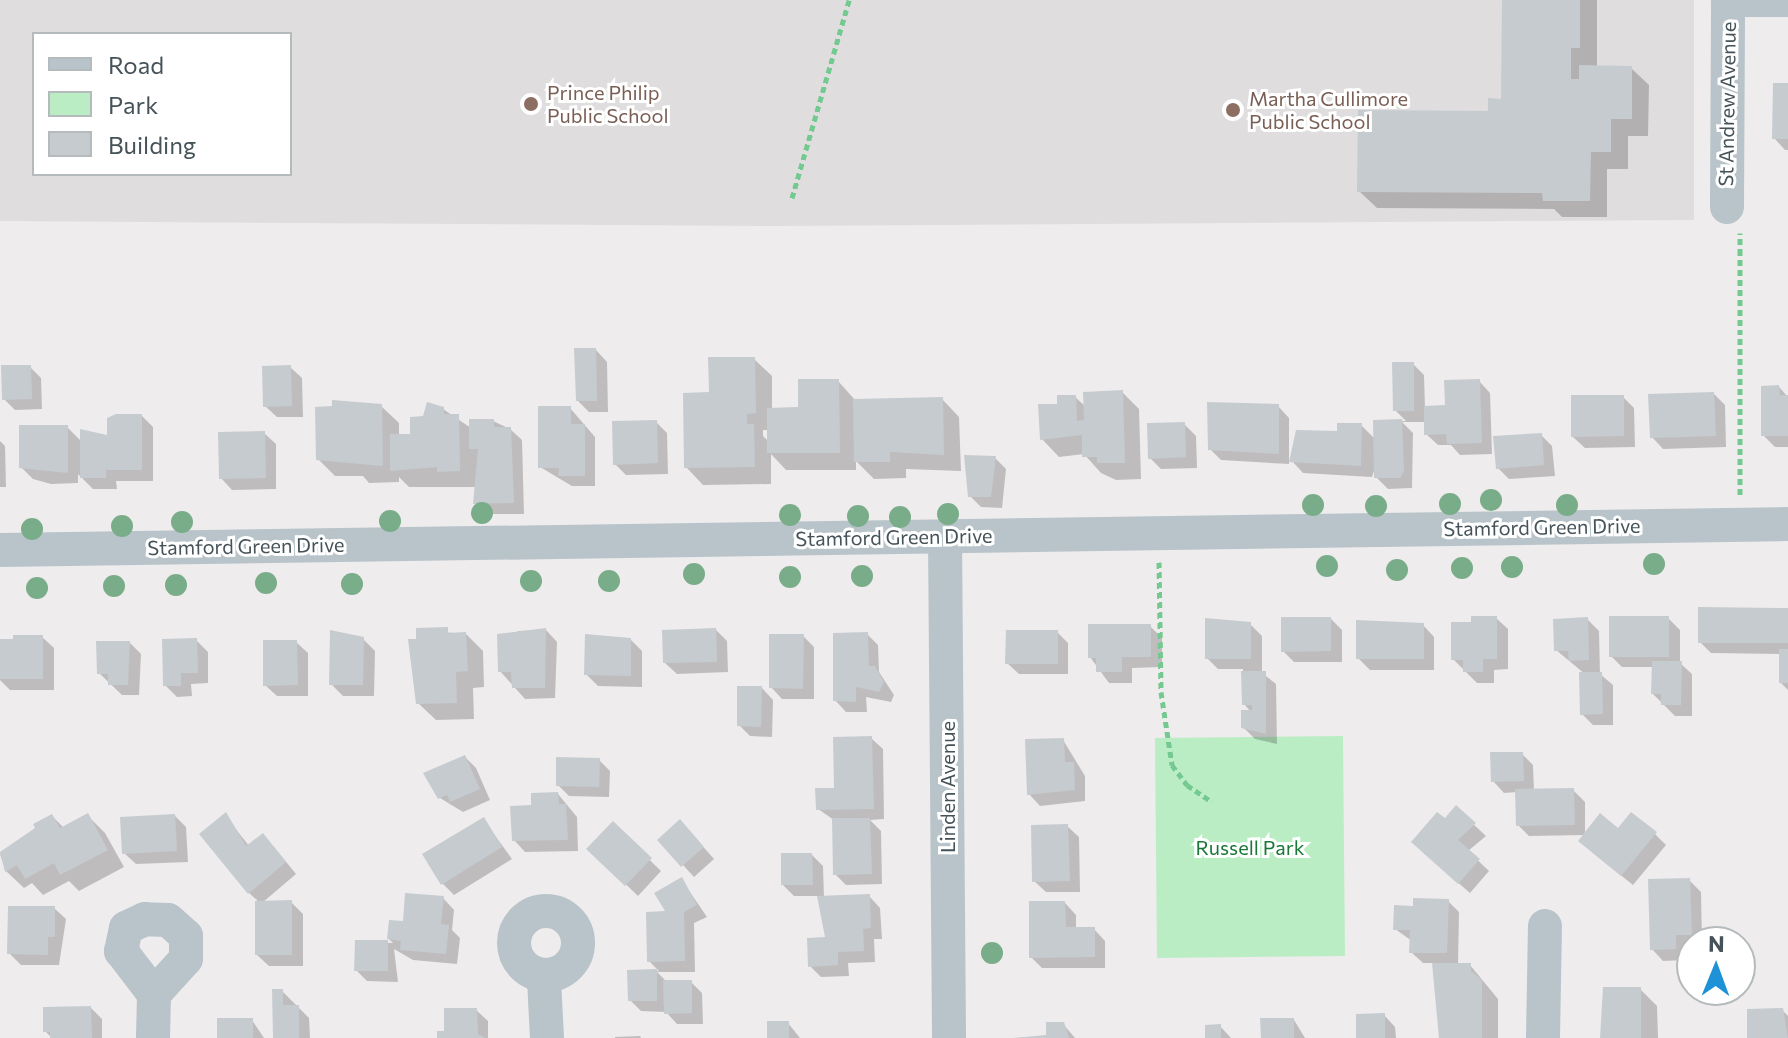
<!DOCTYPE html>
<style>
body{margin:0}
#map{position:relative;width:1788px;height:1038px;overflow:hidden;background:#efeced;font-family:Commissioner,sans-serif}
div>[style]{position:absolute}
.education>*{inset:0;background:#e0ddde}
.green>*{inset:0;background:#bbedc5}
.shadow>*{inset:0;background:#0003}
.building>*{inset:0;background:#c6cbcf}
.path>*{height:5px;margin-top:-2.5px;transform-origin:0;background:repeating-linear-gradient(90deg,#74c990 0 6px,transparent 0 10px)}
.minor>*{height:34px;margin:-17px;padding:0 17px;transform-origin:17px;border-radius:17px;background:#b8c4c9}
.minor>.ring{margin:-17px;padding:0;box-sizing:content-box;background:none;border:34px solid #b8c4c9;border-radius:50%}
.trees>*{width:22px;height:22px;margin:-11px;border-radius:50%;background:#79ac89}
.dots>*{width:22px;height:22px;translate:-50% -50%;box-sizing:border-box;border:4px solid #fff;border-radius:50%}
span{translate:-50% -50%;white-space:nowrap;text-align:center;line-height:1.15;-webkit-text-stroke:6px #fff;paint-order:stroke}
.education-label{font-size:20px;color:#785e54}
.left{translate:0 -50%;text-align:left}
.street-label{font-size:20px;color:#455359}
.park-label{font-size:20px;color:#197737}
.legend{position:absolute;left:32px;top:32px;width:260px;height:144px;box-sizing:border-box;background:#fff;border:2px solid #b5babd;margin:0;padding:10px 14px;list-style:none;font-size:24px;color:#455359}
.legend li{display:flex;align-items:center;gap:16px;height:40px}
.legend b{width:40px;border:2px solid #b5babd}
.north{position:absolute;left:1676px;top:926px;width:80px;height:80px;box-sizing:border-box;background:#fff;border:2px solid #b5babd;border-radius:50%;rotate:1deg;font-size:22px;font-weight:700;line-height:32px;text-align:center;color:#455359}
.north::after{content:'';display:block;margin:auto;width:28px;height:36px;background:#1e91d7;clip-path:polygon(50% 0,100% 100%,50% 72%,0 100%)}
</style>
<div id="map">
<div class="education">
<i style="clip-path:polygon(evenodd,0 0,1694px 0,1694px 220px,774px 226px,0 221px,0 0,34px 34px,290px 34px,290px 174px,34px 174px,34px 34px)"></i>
</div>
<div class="green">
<i style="clip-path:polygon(1343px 736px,1345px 956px,1157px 958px,1155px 738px)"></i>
</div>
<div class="shadow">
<i style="clip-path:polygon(1504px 0,1597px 0,1597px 67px,1631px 68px,1649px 85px,1648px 136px,1628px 136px,1628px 169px,1607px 169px,1607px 217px,1562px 217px,1554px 209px,1377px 208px,1359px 191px,1503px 101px)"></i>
<i style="clip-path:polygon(1788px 85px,1788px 150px,1785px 150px,1774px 138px)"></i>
<i style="clip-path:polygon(596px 350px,607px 362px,608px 412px,589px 412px,577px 400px)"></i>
<i style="clip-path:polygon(evenodd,754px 359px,772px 376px,772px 410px,800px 409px,838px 381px,856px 401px,942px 399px,959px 417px,961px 471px,906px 469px,906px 478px,874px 479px,856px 461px,856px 470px,786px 470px,771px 454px,771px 484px,703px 485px,686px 467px,711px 394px,754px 359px,763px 430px,769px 430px,769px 442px,763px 436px,763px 430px)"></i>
<i style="clip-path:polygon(1413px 364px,1424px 375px,1425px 408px,1447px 407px,1479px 381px,1490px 393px,1492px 454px,1460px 455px,1451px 445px,1438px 445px,1426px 434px,1426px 422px,1402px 422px,1413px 433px,1412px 488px,1388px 489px,1376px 477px,1376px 464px,1372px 477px,1303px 473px,1292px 461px,1361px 425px,1375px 439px,1375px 422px,1406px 421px,1395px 410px)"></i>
<i style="clip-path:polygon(30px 367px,41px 378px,42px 409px,15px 410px,4px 399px)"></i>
<i style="clip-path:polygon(290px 367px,302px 378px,303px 417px,277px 417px,265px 406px)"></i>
<i style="clip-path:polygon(1779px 387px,1788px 397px,1788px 447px,1775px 447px,1763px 435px)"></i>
<i style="clip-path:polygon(1122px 392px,1139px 409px,1141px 479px,1116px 480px,1101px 473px,1084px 454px,1059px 457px,1042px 439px,1059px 406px,1075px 397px,1086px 407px)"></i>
<i style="clip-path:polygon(1714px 394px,1725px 405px,1726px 447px,1663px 449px,1652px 437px)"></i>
<i style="clip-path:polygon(1623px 397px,1634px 408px,1635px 447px,1585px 448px,1573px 437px)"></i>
<i style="clip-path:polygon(381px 406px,399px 423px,399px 436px,412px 436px,424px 418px,443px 409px,471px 428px,493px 421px,510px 429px,522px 440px,524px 514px,487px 514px,475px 503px,477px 487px,409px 487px,399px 477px,399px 482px,369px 483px,363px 476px,335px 476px,318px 459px)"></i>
<i style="clip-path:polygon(1278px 406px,1289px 418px,1289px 464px,1221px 460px,1210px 449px)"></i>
<i style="clip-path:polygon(570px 408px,595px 437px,595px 486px,572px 486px,540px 467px)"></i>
<i style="clip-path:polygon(142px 416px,153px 427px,153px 481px,116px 481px,117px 489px,93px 489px,78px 474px,78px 483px,51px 484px,33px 479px,21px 467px,67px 427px,82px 442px,109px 437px)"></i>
<i style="clip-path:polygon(656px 422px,667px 433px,668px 474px,626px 475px,615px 464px)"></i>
<i style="clip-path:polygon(1184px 424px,1196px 436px,1197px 468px,1161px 469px,1150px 458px)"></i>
<i style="clip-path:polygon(264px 433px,276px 444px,276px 489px,232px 490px,221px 478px)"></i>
<i style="clip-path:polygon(1541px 435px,1552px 446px,1555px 476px,1509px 479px,1498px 468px)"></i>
<i style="clip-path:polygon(0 441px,5px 446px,6px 487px,0 487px)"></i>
<i style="clip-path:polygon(995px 458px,1006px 469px,1002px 508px,981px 507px,970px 496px)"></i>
<i style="clip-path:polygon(1788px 610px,1788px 690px,1781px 683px,1781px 654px,1711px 653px,1700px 642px)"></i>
<i style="clip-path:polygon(1330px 618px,1342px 630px,1342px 662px,1294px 662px,1283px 651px)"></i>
<i style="clip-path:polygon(1496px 618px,1508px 629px,1508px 669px,1494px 670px,1494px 683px,1477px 683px,1453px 659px,1473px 624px)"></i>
<i style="clip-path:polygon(1668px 618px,1680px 630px,1680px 663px,1692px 674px,1692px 716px,1675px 716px,1653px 694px,1654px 667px,1622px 667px,1611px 656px)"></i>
<i style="clip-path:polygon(1587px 619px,1599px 631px,1600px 674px,1613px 685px,1613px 725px,1593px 725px,1582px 714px,1585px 674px,1556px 650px)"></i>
<i style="clip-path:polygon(1250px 624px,1262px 636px,1262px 673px,1276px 684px,1277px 744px,1255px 739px,1243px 727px,1251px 712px,1244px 704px,1243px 669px,1218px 669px,1207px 658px)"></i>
<i style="clip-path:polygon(1423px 625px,1434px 637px,1434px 670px,1370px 670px,1358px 658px)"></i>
<i style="clip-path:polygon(1150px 626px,1162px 638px,1162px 667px,1132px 668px,1132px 683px,1109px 683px,1090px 657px)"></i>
<i style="clip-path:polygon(418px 630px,466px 634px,483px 651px,484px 687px,473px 688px,474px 719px,436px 720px,418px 703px)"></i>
<i style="clip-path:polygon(546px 630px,557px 642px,555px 698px,525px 699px,500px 671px,518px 631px)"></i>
<i style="clip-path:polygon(716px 630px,727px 641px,728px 672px,677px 674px,665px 663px)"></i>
<i style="clip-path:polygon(332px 632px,363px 639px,375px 651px,374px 696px,343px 696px,331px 684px)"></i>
<i style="clip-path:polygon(1057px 632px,1068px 643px,1068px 674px,1019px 674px,1007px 663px)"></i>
<i style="clip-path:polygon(867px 634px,878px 645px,879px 672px,894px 695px,891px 702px,866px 697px,867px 712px,846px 712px,835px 700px)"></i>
<i style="clip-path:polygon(803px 636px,814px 647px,814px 699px,782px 699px,771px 687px)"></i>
<i style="clip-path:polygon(42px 637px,54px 648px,54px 690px,10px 690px,0 680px,0 641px)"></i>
<i style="clip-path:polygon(196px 640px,208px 652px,208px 683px,191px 684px,192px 696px,177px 697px,165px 685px)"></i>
<i style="clip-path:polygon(631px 640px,642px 651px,642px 687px,598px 686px,586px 674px)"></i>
<i style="clip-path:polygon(296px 642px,308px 653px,308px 696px,277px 696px,265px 685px)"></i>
<i style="clip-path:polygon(130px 643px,141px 654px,139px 695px,122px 695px,99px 673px)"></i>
<i style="clip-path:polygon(762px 688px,773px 700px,772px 737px,750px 736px,739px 725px)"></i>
<i style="clip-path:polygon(871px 738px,883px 749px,884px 819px,870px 820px,881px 831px,882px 884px,846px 885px,835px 874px,834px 820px,818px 809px)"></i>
<i style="clip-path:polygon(1063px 740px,1085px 776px,1085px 801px,1040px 806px,1029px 794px)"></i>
<i style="clip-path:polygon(1522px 754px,1533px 765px,1534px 791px,1573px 790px,1585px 802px,1585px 835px,1655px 834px,1666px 845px,1633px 885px,1592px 852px,1585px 835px,1529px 836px,1518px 825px,1517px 792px,1504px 793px,1493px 781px)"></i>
<i style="clip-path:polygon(465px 757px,476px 768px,490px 800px,463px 812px,440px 798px)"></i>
<i style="clip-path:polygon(599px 760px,610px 771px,609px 797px,569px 796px,558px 785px)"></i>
<i style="clip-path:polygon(558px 794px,577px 817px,578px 851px,525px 852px,514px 840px,533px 807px)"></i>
<i style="clip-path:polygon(1456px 808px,1486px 836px,1468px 851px,1489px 871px,1470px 893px,1424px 853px)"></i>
<i style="clip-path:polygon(225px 815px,249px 846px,274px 847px,296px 874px,262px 903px,291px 902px,303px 914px,303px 966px,269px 966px,257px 955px,257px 900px,249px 893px)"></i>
<i style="clip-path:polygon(52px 816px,64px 828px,88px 816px,105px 833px,124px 867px,79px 891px,69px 881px,43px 895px,32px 883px,24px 888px,6px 871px,0 854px)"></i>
<i style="clip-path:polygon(175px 816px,186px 827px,188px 862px,136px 864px,124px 853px)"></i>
<i style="clip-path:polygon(483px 819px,512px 859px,454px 895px,442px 883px)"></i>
<i style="clip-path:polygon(613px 824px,661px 871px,638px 896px,589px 849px)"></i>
<i style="clip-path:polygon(1067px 826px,1079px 837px,1080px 892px,1046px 892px,1034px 881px)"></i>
<i style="clip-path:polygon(691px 833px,714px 859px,694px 877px,660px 840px)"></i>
<i style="clip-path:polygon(812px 855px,823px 866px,824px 898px,869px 896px,880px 908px,882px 939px,874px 939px,875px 962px,848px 963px,849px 976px,821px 977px,810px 966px,827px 939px,819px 896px,794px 896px,783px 885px)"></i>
<i style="clip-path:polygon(681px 879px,707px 917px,694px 923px,695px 972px,657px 972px,667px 982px,691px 982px,702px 993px,703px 1024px,677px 1024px,666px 1012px,641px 1011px,630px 1000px,629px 972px,659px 971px,649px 961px)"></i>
<i style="clip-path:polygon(1689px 880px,1701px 892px,1702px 942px,1687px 945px,1687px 960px,1663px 961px,1652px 949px)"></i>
<i style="clip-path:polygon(443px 898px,454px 910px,452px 930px,460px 938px,457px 964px,413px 960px,394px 949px,398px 982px,367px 981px,356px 970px,357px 942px,393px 943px,389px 939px,404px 923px)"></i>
<i style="clip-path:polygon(1448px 901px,1459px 912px,1458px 965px,1470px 965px,1498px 999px,1498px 1038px,1440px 1038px,1434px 963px,1423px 963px,1411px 952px,1412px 941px,1395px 929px,1415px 908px)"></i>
<i style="clip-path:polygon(1065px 903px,1076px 915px,1076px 929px,1094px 929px,1105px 941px,1105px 968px,1042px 968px,1031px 957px)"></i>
<i style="clip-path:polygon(54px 908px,66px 919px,59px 965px,21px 965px,10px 954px)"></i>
<i style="clip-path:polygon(1640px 989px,1657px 1006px,1658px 1038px,1600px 1038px)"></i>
<i style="clip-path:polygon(282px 991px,309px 1018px,310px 1038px,275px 1038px)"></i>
<i style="clip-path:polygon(91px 1008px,102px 1019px,102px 1038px,52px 1038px,45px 1031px)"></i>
<i style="clip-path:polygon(476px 1010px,488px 1021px,488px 1038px,439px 1038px)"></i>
<i style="clip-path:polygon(1782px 1010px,1788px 1016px,1788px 1038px,1749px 1038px)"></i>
<i style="clip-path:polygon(1384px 1015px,1395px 1027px,1396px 1038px,1358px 1038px)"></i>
<i style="clip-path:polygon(252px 1020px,264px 1038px,219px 1038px)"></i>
<i style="clip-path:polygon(1294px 1020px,1305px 1038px,1264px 1038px)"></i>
<i style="clip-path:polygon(788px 1023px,800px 1038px,769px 1038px)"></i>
<i style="clip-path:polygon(1063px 1024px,1075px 1038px,1017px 1038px,1048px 1037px)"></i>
<i style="clip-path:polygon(1220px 1026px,1231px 1038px,1207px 1038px)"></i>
<i style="clip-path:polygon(640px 1036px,641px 1038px,615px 1038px,615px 1037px)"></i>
</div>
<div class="building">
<i style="clip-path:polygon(1502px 0,1580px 0,1580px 48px,1571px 48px,1571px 79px,1579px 79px,1579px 65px,1632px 66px,1632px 119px,1611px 119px,1611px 152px,1591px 152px,1590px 201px,1543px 201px,1542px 193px,1357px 192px,1358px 110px,1488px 111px,1488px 98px,1501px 99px)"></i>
<i style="clip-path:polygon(1773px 83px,1788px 83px,1788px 139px,1772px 139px)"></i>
<i style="clip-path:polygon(574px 348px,596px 348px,597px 401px,576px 401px)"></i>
<i style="clip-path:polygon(708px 357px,755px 357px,756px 413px,747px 414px,747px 424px,754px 424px,755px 467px,684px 468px,683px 393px,709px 392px)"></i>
<i style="clip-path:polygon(1392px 362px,1414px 362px,1414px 411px,1393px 411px)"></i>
<i style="clip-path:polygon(1px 365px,31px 365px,32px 399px,2px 400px)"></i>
<i style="clip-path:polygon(291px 365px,292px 406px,263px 407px,262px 366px)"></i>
<i style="clip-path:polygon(798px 379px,839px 379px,840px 453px,767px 453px,767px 408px,798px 407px)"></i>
<i style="clip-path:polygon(1480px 379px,1482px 443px,1447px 444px,1446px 434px,1424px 435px,1424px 406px,1445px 405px,1444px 380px)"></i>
<i style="clip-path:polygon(1779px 385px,1780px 395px,1788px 395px,1788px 436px,1761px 436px,1761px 386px)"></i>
<i style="clip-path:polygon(1123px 390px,1125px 463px,1097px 463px,1097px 457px,1082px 457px,1082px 435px,1040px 440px,1038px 404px,1057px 404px,1057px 395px,1076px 395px,1077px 421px,1084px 420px,1083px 392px)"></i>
<i style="clip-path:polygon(1714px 392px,1716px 436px,1650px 438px,1648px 394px)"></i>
<i style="clip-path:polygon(1571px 395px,1624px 395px,1624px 436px,1571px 437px)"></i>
<i style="clip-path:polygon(943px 397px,944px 455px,890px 452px,890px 462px,854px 462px,853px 399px)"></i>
<i style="clip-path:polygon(332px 400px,382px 404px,383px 466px,316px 460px,315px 407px,332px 406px)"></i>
<i style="clip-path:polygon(427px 402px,444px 407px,444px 414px,459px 414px,460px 471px,437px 472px,437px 467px,390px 471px,390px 434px,410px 434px,410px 417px,423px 416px)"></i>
<i style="clip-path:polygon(1207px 402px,1279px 404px,1279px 454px,1208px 450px)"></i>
<i style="clip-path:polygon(538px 406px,571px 406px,571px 424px,585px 424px,585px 476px,558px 476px,559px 468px,538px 468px)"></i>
<i style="clip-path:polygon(116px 414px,142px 414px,142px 470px,106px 470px,106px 478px,80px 478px,80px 429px,107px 435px,107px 418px)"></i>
<i style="clip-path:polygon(469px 419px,494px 419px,494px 427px,511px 427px,514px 503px,473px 504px,478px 449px,469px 449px)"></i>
<i style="clip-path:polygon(1402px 419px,1404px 471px,1400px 478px,1374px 478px,1373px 420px)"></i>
<i style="clip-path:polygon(657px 420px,658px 463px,613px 465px,612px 421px)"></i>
<i style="clip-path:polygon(1185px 422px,1186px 457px,1148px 459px,1147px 423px)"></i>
<i style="clip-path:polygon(1337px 423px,1362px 423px,1361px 466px,1289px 462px,1296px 430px,1337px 431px)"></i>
<i style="clip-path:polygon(19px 425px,68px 425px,68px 473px,19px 468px)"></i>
<i style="clip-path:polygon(265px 431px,266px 478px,219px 479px,218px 432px)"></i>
<i style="clip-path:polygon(1542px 433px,1544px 465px,1496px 469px,1493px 436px)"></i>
<i style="clip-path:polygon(964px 455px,996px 456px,991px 497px,968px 497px)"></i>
<i style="clip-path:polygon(1698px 607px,1788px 608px,1788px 643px,1698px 643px)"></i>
<i style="clip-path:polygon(1471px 616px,1497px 616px,1497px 659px,1483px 659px,1483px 672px,1463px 672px,1463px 660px,1451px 660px,1451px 622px,1471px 622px)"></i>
<i style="clip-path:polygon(1609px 616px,1669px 616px,1669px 657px,1609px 657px)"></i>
<i style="clip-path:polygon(1281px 617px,1331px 617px,1331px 651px,1281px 652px)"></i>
<i style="clip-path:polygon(1588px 617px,1589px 660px,1569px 661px,1568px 651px,1554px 651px,1553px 619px)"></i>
<i style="clip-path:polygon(1205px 618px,1251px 622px,1251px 659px,1205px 659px)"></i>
<i style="clip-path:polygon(1356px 620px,1424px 623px,1424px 659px,1356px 659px)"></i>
<i style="clip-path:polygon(1088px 624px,1151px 624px,1151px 657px,1122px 657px,1122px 672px,1096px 672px,1096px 658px,1088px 658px)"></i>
<i style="clip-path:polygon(448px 627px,448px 633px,466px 632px,468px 671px,456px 672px,457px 703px,416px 704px,408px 639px,416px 639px,416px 628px)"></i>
<i style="clip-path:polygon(546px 628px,545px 688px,512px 688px,511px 672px,498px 672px,497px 634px)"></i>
<i style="clip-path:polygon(716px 628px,717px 662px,663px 663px,662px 630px)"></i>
<i style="clip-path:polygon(330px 630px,364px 637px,363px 685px,329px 685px)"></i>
<i style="clip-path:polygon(1006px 630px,1058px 630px,1058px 664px,1005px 664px)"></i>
<i style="clip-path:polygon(868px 632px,869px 666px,875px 666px,884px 682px,879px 692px,856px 687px,856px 702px,833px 701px,833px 633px)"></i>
<i style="clip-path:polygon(585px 634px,631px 638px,631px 676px,584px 675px)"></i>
<i style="clip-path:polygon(769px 634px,804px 634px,803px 689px,769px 688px)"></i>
<i style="clip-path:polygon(13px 635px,43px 635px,43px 679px,0 679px,0 639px,13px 639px)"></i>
<i style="clip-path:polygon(197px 638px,198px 673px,181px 673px,181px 686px,163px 686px,162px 639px)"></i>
<i style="clip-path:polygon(263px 640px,297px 640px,298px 685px,263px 686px)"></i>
<i style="clip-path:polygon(96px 641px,130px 641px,128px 685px,108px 685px,108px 674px,97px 674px)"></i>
<i style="clip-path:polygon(1779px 649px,1788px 649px,1788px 683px,1779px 683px)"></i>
<i style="clip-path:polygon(1652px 661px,1682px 661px,1681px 705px,1661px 705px,1661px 694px,1651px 694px)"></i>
<i style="clip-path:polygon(1241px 671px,1266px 671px,1266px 734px,1241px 728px,1241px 710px,1252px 710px,1252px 705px,1242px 705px)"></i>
<i style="clip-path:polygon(1579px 672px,1602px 672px,1603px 714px,1580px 715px)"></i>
<i style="clip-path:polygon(737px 686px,762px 686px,761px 727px,737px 726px)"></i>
<i style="clip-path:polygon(872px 736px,874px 809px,816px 810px,815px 788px,834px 788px,833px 737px)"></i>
<i style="clip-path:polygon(1064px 738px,1065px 762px,1074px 762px,1075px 790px,1027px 795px,1025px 739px)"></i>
<i style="clip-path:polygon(1490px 752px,1523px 752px,1524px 781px,1491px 782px)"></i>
<i style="clip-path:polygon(465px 755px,480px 789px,450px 802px,447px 795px,438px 799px,423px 773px)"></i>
<i style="clip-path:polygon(556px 757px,600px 758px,599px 787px,556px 786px)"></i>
<i style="clip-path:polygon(1574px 788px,1575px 825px,1516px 826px,1515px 789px)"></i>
<i style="clip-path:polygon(558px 792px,559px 804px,566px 804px,568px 840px,512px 841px,510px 806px,531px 805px,531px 793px)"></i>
<i style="clip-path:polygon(1456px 805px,1476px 823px,1458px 840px,1480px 859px,1458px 884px,1411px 842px,1437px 812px,1445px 818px)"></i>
<i style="clip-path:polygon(226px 812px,246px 846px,263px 833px,286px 862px,248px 894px,199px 834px)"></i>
<i style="clip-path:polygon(1631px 812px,1657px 832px,1621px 876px,1578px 841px,1600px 813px,1618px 828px)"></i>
<i style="clip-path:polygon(88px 813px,108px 850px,60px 875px,54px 863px,25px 879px,17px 865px,5px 872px,0 852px,35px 828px,33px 824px,52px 814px,60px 828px)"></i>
<i style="clip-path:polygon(175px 814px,177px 851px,122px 854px,120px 817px)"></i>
<i style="clip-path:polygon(484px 817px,502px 847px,441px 885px,422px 854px)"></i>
<i style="clip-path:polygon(832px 818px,870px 818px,872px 874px,833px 875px)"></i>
<i style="clip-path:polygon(680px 819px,704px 847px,681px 867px,657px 840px)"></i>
<i style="clip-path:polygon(613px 821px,652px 858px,625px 886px,586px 849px)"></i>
<i style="clip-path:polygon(1068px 824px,1070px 881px,1032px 882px,1031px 825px)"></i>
<i style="clip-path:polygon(781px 853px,812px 853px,813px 885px,781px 885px)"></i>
<i style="clip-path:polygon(682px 877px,697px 905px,684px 912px,685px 961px,647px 962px,646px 912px,665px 911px,654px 893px)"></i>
<i style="clip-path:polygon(1690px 878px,1692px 935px,1676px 935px,1676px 949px,1650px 950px,1648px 879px)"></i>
<i style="clip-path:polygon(405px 893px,444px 896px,441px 924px,449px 925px,446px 954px,400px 950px,401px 941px,387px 939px,389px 920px,403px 921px)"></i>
<i style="clip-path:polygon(870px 894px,871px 928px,863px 929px,864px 951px,838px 952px,838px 965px,808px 967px,807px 938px,825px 937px,817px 896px)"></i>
<i style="clip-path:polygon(1413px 898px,1449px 899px,1447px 953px,1409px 953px,1410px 930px,1393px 930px,1394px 905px,1413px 906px)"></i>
<i style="clip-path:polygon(292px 900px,292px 955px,255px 955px,255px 901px)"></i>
<i style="clip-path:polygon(1029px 901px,1065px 901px,1066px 927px,1095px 927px,1095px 957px,1029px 958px)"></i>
<i style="clip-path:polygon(8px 906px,55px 906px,55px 937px,48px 937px,48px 955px,7px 954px)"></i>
<i style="clip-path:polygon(355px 940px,388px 940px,388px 971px,354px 971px)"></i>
<i style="clip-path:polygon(1432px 963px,1471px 963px,1471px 971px,1482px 980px,1482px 1038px,1439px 1038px)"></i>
<i style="clip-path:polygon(657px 969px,657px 1001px,628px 1001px,627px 970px)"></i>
<i style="clip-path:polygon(663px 980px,692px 980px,692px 1013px,664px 1014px)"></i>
<i style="clip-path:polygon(1603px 987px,1641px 987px,1641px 1038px,1600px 1038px)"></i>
<i style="clip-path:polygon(272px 989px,283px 989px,283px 1005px,299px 1005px,299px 1038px,273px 1038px)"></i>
<i style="clip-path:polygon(91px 1006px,92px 1038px,50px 1038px,50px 1032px,43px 1032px,43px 1007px)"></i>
<i style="clip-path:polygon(444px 1008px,477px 1008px,478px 1034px,485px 1038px,437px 1038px,437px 1031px,444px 1031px)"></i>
<i style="clip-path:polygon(1783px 1008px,1788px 1038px,1747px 1038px,1747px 1009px)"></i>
<i style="clip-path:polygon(1385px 1013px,1385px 1038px,1356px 1038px,1356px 1014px)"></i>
<i style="clip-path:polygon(217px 1018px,253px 1018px,253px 1038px,217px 1038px)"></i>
<i style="clip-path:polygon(1260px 1018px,1294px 1018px,1294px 1038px,1261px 1038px)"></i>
<i style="clip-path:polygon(767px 1021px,789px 1021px,789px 1038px,767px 1038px)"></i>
<i style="clip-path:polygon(1046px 1022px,1064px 1022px,1069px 1038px,1013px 1038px,1046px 1035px)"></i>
<i style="clip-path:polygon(1221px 1024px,1221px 1038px,1205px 1038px,1205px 1025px)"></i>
</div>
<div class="path">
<i style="left:792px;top:198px;width:206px;rotate:-73.9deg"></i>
<i style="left:1740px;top:495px;width:262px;rotate:-90deg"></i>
<i style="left:1159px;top:562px;width:130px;rotate:89.1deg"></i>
<i style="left:1161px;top:692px;width:74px;rotate:81.4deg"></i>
<i style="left:1172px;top:765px;width:25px;rotate:53deg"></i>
<i style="left:1187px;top:785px;width:30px;rotate:34deg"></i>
</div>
<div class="minor">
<i style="left:1728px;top:0;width:60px"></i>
<i style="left:1727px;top:207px;width:207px;rotate:-89.7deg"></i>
<i style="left:945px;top:536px;width:502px;rotate:89.54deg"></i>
<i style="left:0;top:550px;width:1788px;rotate:-0.83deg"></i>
<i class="ring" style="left:514px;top:911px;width:30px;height:30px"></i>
<i style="left:544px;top:979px;width:59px;rotate:87.1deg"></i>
<i style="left:153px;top:1038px;width:44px;rotate:-88.7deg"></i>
<i style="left:154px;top:994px;width:47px;rotate:-47.6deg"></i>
<i style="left:186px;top:959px;width:23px;rotate:-90deg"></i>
<i style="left:186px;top:936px;width:24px;rotate:-138deg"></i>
<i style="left:168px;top:920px;width:23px;rotate:-178deg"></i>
<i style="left:145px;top:919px;width:21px;rotate:155deg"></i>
<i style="left:126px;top:928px;width:24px;rotate:102deg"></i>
<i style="left:121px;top:951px;width:54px;rotate:52.5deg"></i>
<i style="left:1543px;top:1038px;width:112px;rotate:-89deg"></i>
</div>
<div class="trees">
<i style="left:1491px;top:500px"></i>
<i style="left:1450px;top:504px"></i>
<i style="left:1313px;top:505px"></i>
<i style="left:1567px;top:505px"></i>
<i style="left:1376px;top:506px"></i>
<i style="left:482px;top:513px"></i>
<i style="left:948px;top:514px"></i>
<i style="left:790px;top:515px"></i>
<i style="left:858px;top:516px"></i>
<i style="left:900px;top:517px"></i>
<i style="left:390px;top:521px"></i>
<i style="left:182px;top:522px"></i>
<i style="left:122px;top:526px"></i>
<i style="left:32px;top:529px"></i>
<i style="left:1654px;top:564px"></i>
<i style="left:1327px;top:566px"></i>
<i style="left:1512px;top:567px"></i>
<i style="left:1462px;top:568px"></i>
<i style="left:1397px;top:570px"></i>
<i style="left:694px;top:574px"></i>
<i style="left:862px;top:576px"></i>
<i style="left:790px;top:577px"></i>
<i style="left:531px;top:581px"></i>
<i style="left:609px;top:581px"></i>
<i style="left:266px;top:583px"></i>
<i style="left:352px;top:584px"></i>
<i style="left:176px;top:585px"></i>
<i style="left:114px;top:586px"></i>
<i style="left:37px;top:588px"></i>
<i style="left:992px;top:953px"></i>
</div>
<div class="dots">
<i style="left:531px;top:104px;background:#8d6e63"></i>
<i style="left:1233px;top:110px;background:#8d6e63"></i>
</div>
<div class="education-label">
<span class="left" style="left:547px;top:104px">Prince Philip<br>Public School</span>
<span class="left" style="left:1249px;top:110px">Martha Cullimore<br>Public School</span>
</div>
<div class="street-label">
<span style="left:1727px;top:104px;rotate:-89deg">St Andrew Avenue</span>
<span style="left:1542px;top:527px;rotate:-1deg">Stamford Green Drive</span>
<span style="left:894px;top:537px;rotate:-1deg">Stamford Green Drive</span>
<span style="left:246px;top:546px;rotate:-1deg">Stamford Green Drive</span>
<span style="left:947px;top:787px;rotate:-90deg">Linden Avenue</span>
</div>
<div class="park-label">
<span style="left:1250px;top:847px">Russell Park</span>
</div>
<ul class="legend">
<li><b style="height:10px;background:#b8c4c9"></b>Road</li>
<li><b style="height:22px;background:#bbedc5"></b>Park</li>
<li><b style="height:22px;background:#c6cbcf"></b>Building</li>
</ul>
<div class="north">N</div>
</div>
